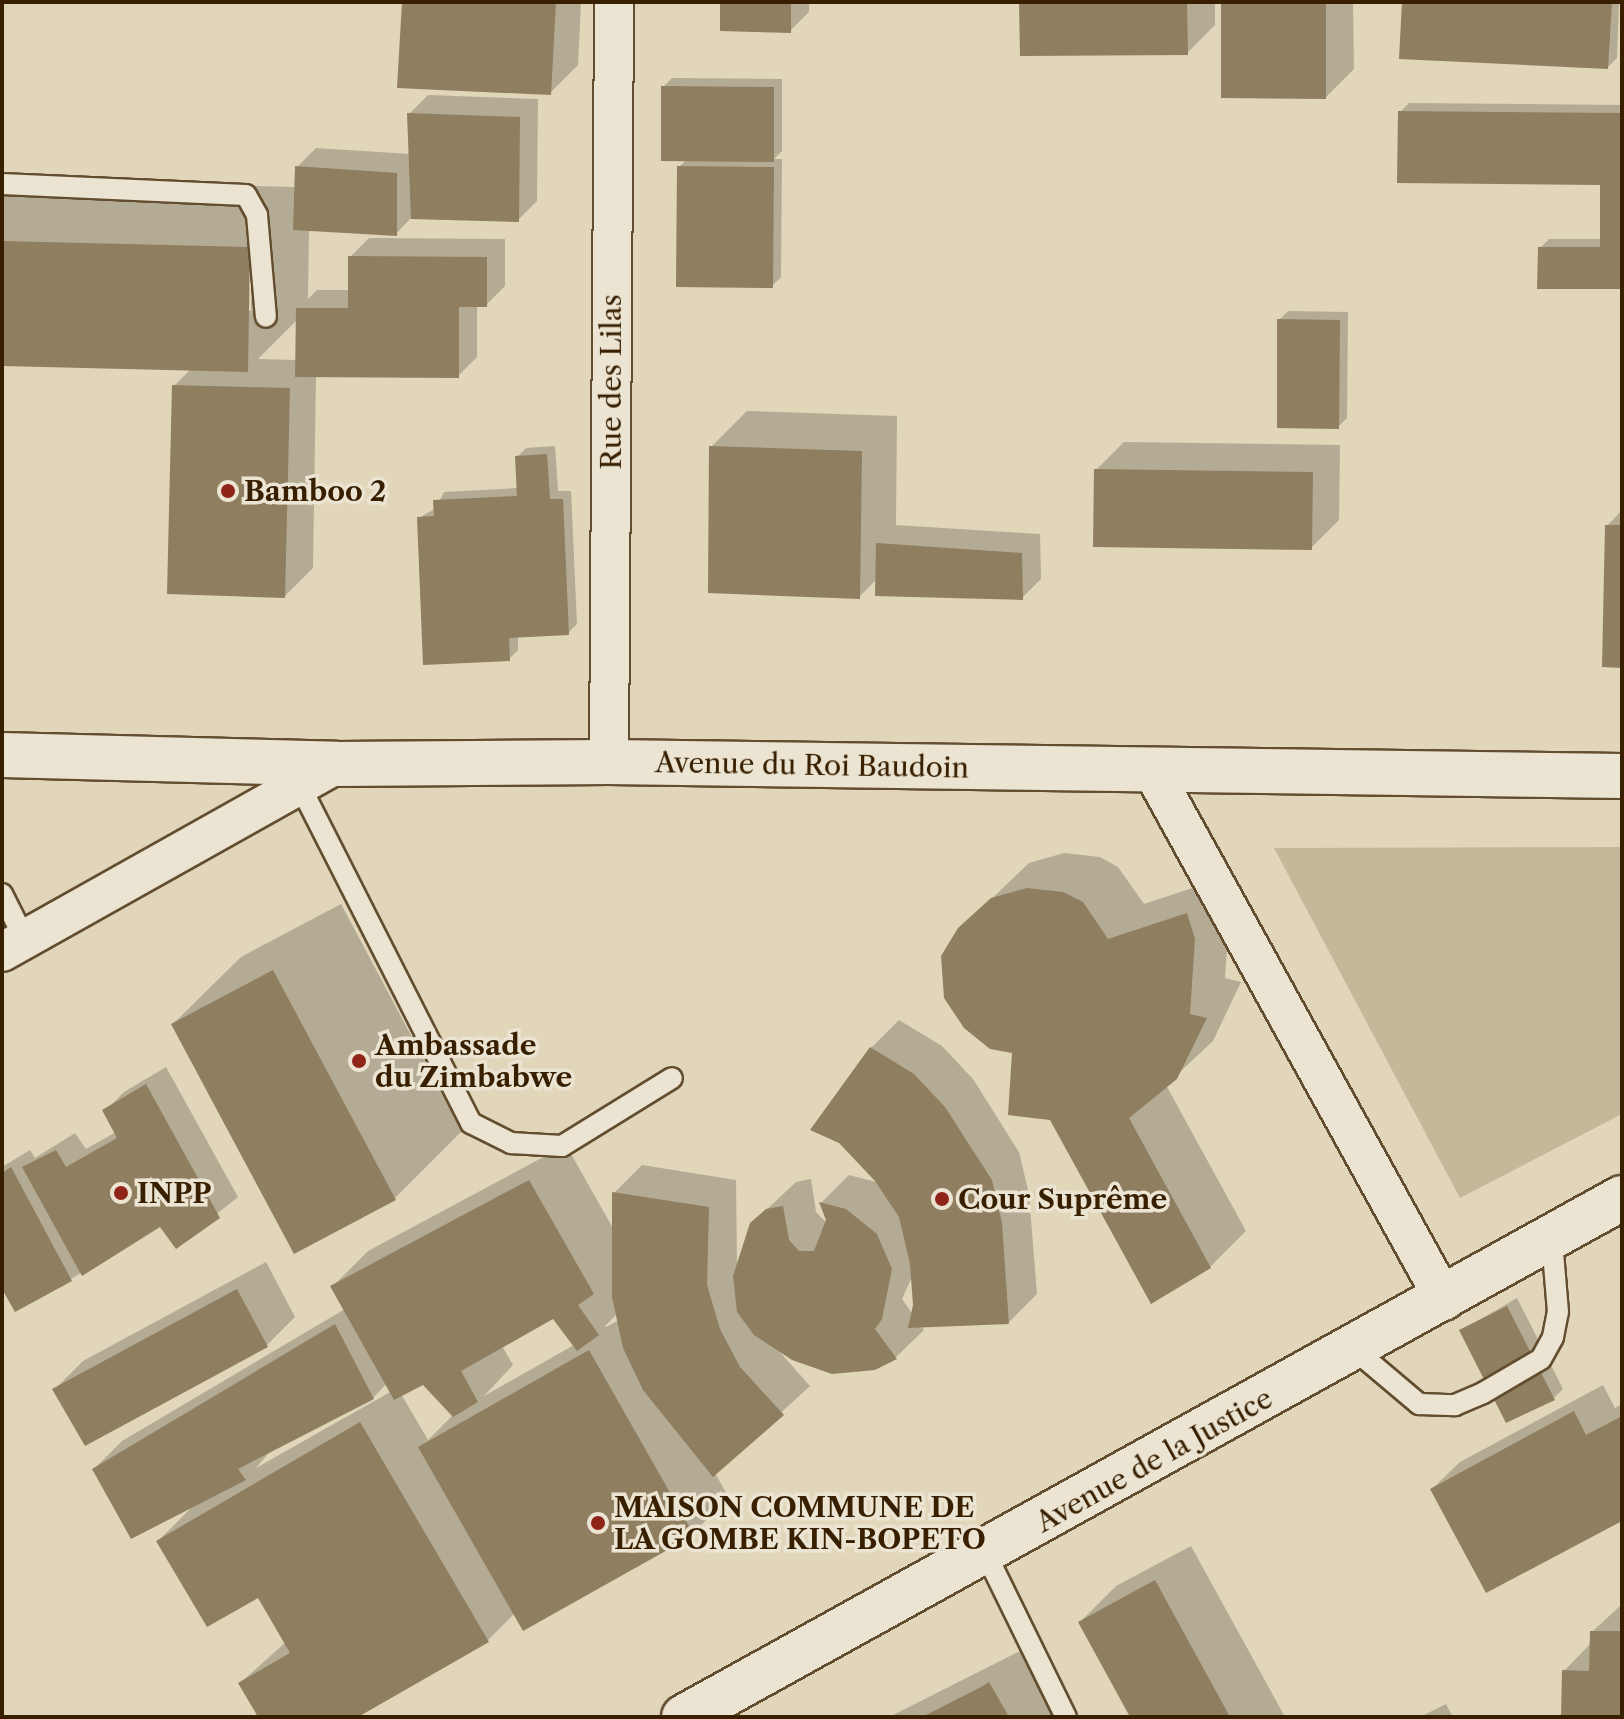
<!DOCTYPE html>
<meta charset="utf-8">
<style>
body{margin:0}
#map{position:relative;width:1624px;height:1719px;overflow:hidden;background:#e1d6b9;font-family:"Libre Caslon Text",serif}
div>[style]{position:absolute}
.green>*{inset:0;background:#c4b79a}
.shadow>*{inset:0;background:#0003}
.building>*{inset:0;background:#8f7e60}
.roads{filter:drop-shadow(2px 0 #624d2e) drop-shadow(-2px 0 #624d2e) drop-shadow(0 2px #624d2e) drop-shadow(0 -2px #624d2e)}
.lane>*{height:20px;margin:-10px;padding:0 10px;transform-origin:10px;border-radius:10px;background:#ece4d2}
.street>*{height:38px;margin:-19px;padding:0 19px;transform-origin:19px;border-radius:19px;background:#ece4d2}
.secondary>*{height:44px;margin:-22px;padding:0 22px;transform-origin:22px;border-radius:22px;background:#ece4d2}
.dots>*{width:22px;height:22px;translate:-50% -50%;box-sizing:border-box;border:4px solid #ece4d2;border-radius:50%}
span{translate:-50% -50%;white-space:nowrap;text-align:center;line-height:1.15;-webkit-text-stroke:7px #ece4d2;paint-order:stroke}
.street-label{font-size:28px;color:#371f00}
.poi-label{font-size:28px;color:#371f00;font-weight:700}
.left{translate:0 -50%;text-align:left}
.frame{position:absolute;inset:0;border:4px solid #371f00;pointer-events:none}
</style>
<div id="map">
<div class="green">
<i style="clip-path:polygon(1622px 847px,1622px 1114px,1460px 1198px,1274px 848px)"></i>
</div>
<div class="shadow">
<i style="clip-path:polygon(404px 2px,581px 2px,578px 65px,550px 93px)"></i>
<i style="clip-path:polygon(722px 2px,809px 2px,809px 12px,790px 31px)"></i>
<i style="clip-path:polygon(1021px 2px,1215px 2px,1215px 25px,1187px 53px)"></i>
<i style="clip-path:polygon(1223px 2px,1353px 2px,1354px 69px,1326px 97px)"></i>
<i style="clip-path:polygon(1404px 2px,1619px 2px,1617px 58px,1608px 67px)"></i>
<i style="clip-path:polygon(672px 78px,782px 79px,782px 151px,774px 159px,782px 159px,781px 277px,772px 286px,679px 167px,687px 159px,663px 87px)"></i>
<i style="clip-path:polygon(evenodd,428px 95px,538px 99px,537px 201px,518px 220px,412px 217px,396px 234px,309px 229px,308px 299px,317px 290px,350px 290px,350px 257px,369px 238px,505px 239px,505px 286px,486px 305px,477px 305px,477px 357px,458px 376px,316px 375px,313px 568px,285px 596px,174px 386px,191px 369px,2px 364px,2px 180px,296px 187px,297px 167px,316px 148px,410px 154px,409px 114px,428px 95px,248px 237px,252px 237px,251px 311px,247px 311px,248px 237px,428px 95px,298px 319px,297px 360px,258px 359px,298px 319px)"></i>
<i style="clip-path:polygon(1409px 103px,1622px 105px,1622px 287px,1540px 248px,1549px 239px,1602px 239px,1602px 183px,1400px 112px)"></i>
<i style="clip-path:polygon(1288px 311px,1348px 312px,1347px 418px,1338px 427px,1279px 320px)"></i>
<i style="clip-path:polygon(747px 411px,897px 416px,896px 525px,1040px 534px,1041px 579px,1022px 598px,878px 578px,860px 596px,711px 447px)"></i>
<i style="clip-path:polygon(1124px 442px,1340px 445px,1339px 520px,1311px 548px,1096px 470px)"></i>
<i style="clip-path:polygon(555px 446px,558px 491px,571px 491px,577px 624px,568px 633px,518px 635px,518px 650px,509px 659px,419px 518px,436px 508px,444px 492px,518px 488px,517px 457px,526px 448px)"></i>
<i style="clip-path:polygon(1622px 510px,1622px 666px,1607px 526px)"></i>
<i style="clip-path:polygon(1064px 853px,1100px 857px,1118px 867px,1144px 904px,1223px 878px,1230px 902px,1225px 978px,1241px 982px,1213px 1041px,1166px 1085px,1246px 1231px,1210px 1267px,1014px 1051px,960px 929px,1029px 863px)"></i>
<i style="clip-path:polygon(341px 904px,462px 1131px,395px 1198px,173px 1024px,241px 957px)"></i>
<i style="clip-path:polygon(evenodd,899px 1020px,942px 1046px,973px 1079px,1019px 1152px,1029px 1194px,1037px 1294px,1009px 1322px,920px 1325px,924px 1330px,896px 1357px,779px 1351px,810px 1386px,715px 1473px,729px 1498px,693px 1533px,515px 1613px,488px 1640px,354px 1717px,260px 1717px,240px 1683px,286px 1642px,258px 1595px,158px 1541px,193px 1506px,94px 1469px,122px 1441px,345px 1309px,332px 1287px,368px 1251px,566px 1145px,614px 1230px,614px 1193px,642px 1165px,736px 1180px,737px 1265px,751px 1224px,796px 1182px,811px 1179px,816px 1212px,831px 1227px,821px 1203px,849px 1175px,880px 1183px,871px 1048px,899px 1020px,912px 1277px,915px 1306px,913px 1315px,902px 1299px,912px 1277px,899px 1020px,618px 1313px,619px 1320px,606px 1327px,605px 1326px,618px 1313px,899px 1020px,553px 1316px,574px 1345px,484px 1396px,513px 1365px,502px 1346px,553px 1316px,899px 1020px,423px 1382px,454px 1414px,428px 1440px,401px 1394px,423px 1382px,899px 1020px,387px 1383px,392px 1391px,256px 1468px,272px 1449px,373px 1398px,387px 1383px)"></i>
<i style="clip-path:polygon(166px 1067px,238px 1197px,176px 1246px,160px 1224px,71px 1279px,2px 1285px,2px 1167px,30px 1150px,35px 1158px,75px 1133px,86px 1149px,116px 1132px,105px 1111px,124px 1092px)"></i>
<i style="clip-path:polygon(266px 1262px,295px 1317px,267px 1345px,55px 1389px,83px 1361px)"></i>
<i style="clip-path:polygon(1517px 1298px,1563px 1389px,1554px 1398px,1462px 1330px)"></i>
<i style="clip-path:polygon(1603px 1385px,1615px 1408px,1622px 1404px,1622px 1518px,1432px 1489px,1460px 1462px)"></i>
<i style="clip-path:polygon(1191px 1546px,1285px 1717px,1132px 1717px,1080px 1622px,1116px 1586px)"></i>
<i style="clip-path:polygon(1622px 1604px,1622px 1717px,1563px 1717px,1564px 1671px,1591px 1643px,1592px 1632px)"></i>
<i style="clip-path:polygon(1026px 1648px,1065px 1717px,889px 1717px)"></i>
<i style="clip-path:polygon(1446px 1704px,1453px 1717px,1420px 1717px)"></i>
</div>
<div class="building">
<i style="clip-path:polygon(402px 2px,556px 2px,551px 95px,397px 88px)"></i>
<i style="clip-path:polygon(720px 2px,791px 2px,791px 33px,720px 31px)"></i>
<i style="clip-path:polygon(1019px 2px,1187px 2px,1188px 55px,1020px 56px)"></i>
<i style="clip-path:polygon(1221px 2px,1326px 2px,1326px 99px,1221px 98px)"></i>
<i style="clip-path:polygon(1402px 2px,1612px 2px,1608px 69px,1399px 59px)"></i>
<i style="clip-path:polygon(661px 86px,774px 87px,774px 162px,661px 161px)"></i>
<i style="clip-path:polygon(1398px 111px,1622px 113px,1622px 289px,1537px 289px,1538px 247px,1600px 247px,1600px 185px,1397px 183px)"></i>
<i style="clip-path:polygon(407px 113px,520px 117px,519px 222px,411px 219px)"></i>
<i style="clip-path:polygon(295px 166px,397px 173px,397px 236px,293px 230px)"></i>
<i style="clip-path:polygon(677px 166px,774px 167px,773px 288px,676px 287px)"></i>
<i style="clip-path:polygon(2px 241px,250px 247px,248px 372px,2px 366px)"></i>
<i style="clip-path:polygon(348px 256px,487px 257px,487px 307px,459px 307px,459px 378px,295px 377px,296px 308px,348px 308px)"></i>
<i style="clip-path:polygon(1277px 319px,1340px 320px,1339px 429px,1277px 428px)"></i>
<i style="clip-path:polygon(172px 385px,290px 388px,285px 598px,167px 594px)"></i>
<i style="clip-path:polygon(709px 446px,862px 451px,860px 599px,708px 593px)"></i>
<i style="clip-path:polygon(547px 454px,550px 499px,563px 499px,569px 635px,509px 638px,510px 661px,423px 665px,417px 517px,434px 516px,433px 500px,517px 496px,515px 456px)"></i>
<i style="clip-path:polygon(1094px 469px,1313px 472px,1312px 550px,1093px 547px)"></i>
<i style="clip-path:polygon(1605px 525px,1622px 525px,1622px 668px,1602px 667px)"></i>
<i style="clip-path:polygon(876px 543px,1022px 553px,1023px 600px,875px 596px)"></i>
<i style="clip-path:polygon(1027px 888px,1063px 892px,1083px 902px,1108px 939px,1187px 913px,1195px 939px,1190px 1014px,1207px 1018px,1177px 1079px,1129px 1118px,1211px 1268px,1151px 1304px,1050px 1120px,1008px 1115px,1012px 1053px,990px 1049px,964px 1028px,944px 998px,941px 956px,958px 928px,991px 898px)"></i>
<i style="clip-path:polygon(273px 970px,396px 1200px,294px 1254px,171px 1024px)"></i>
<i style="clip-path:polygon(870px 1047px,914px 1074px,945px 1107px,992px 1180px,1002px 1223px,1009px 1324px,908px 1328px,913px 1305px,910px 1264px,899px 1217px,875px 1181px,839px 1143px,810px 1130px)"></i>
<i style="clip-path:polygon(146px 1084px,220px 1218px,176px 1249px,160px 1227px,82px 1276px,22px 1167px,56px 1150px,66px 1167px,117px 1138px,102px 1110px)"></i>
<i style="clip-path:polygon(11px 1167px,72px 1281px,15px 1312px,2px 1289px,2px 1173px)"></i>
<i style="clip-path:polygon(529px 1180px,594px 1294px,578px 1305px,599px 1335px,577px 1351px,553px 1319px,461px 1371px,478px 1402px,453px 1417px,423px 1385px,394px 1400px,330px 1286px)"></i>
<i style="clip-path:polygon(612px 1192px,709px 1207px,707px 1285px,720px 1329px,740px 1367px,784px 1415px,713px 1477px,643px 1390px,623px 1348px,612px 1297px)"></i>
<i style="clip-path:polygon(819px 1202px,846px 1209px,877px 1234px,892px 1269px,882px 1319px,875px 1329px,897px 1359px,875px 1370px,832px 1374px,792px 1360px,754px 1335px,737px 1312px,733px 1276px,750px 1223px,766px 1209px,783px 1206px,789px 1240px,799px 1251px,814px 1251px,826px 1220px)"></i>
<i style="clip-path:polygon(237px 1289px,268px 1347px,85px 1446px,52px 1389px)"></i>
<i style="clip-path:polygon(1507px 1306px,1555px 1400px,1506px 1423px,1459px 1330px)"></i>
<i style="clip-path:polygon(335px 1324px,374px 1399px,238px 1469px,246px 1480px,131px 1539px,92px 1469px)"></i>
<i style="clip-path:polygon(589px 1350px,694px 1535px,523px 1631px,418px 1447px)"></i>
<i style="clip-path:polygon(1574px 1411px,1586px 1435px,1622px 1416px,1622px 1521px,1486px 1593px,1430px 1489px)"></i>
<i style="clip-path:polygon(360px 1422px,489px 1642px,358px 1717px,258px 1717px,238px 1683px,290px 1653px,258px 1598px,207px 1627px,156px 1541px)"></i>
<i style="clip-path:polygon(1155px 1580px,1230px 1717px,1130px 1717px,1078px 1622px)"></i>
<i style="clip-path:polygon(1590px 1631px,1622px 1631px,1622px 1717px,1561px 1717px,1562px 1670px,1589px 1671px)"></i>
<i style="clip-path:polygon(989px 1682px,1009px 1717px,922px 1717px,983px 1686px)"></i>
</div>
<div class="roads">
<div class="lane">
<i style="left:2px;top:184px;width:244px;rotate:2.6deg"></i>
<i style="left:246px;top:195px;width:23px;rotate:61deg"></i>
<i style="left:257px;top:215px;width:102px;rotate:85deg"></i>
<i style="left:300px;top:786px;width:378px;rotate:63.1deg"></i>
<i style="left:471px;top:1123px;width:45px;rotate:26.6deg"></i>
<i style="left:511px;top:1143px;width:51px;rotate:3.4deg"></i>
<i style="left:562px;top:1146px;width:129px;rotate:-31.7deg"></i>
<i style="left:2px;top:894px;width:51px;rotate:63.4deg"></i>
<i style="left:1355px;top:1350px;width:84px;rotate:40.2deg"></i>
<i style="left:1419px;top:1404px;width:36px;rotate:2deg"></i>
<i style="left:1455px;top:1405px;width:30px;rotate:-23deg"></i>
<i style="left:1483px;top:1393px;width:67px;rotate:-30.4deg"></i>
<i style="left:1541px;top:1359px;width:25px;rotate:-61deg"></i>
<i style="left:1553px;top:1337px;width:25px;rotate:-79deg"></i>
<i style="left:1558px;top:1312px;width:71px;rotate:-94.8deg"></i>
<i style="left:985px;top:1552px;width:184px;rotate:63.9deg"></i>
</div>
<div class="street">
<i style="left:609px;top:762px;width:760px;rotate:-89.62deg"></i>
<i style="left:1152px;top:770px;width:606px;rotate:61.11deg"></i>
<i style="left:2px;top:952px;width:384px;rotate:-29.3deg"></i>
</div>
<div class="secondary">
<i style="left:2px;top:755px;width:335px;rotate:1.5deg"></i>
<i style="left:337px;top:764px;width:272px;rotate:-0.4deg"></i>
<i style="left:609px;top:762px;width:1013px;rotate:0.79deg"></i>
<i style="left:684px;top:1717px;width:1072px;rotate:-28.96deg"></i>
</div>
</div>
<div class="dots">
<i style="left:228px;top:491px;background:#8f2418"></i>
<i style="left:359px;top:1061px;background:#8f2418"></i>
<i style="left:121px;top:1193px;background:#8f2418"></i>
<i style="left:942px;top:1199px;background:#8f2418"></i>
<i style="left:598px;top:1523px;background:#8f2418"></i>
</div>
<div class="street-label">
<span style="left:611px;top:382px;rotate:-90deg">Rue des Lilas</span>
<span style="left:812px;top:765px;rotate:1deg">Avenue du Roi Baudoin</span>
<span style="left:1154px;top:1460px;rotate:-29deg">Avenue de la Justice</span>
</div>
<div class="poi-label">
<span class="left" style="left:244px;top:491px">Bamboo 2</span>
<span class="left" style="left:375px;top:1061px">Ambassade<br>du Zimbabwe</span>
<span class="left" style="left:137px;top:1193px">INPP</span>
<span class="left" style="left:958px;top:1199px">Cour Suprême</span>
<span class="left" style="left:614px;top:1523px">MAISON COMMUNE DE<br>LA GOMBE KIN-BOPETO</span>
</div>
<div class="frame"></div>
</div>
